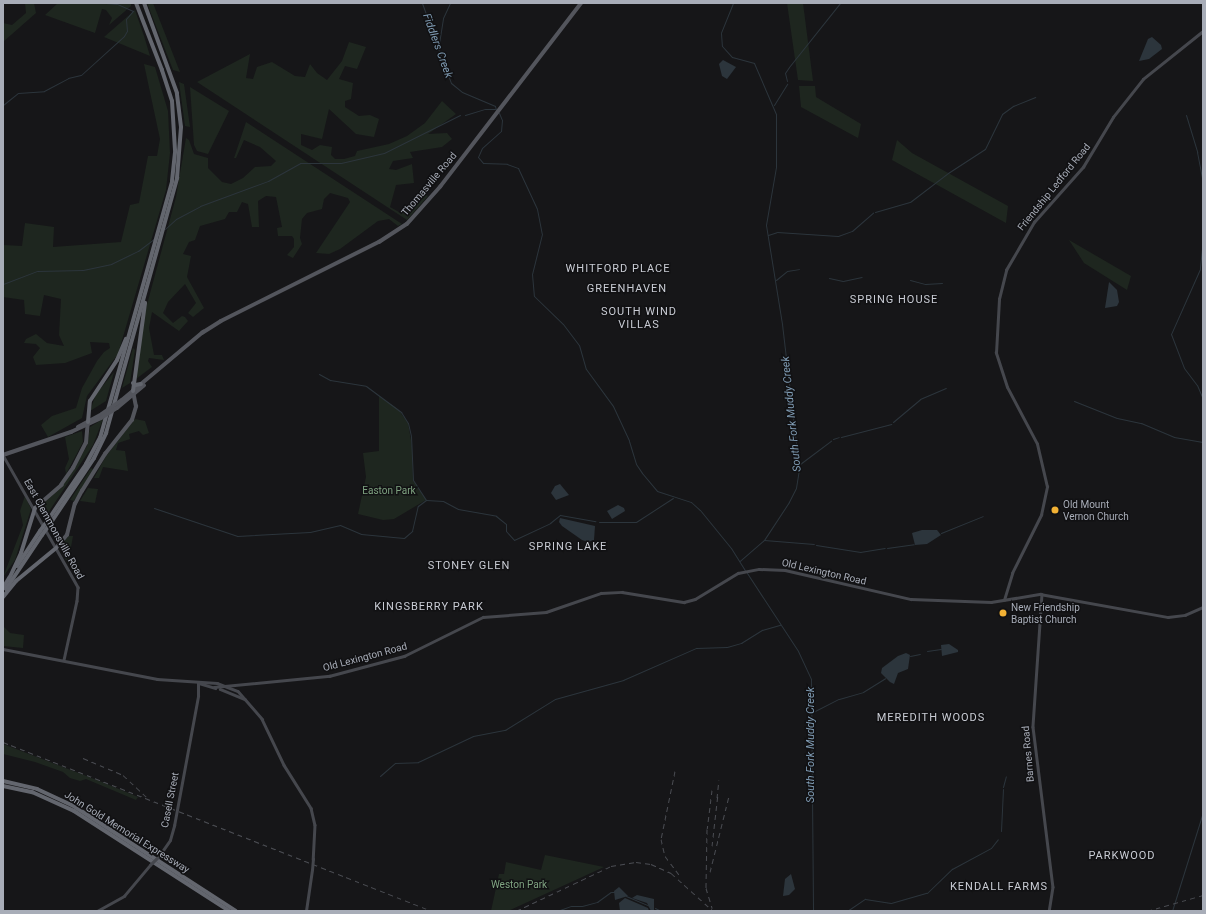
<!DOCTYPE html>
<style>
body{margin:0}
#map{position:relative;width:1206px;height:914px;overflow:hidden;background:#161618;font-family:Roboto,sans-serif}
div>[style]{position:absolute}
.green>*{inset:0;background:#1e261f}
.water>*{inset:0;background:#2c353c}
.stream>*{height:1px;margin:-0.5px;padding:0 0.5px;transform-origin:0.5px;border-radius:0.5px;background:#2c353c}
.secondary>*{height:2.5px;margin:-1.25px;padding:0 1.25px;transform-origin:1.25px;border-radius:1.25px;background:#45474d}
.primary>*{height:3.5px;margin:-1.75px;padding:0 1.75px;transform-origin:1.75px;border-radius:1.75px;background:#53555c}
.highway>*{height:4px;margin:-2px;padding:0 2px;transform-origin:2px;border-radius:2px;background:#63666e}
.rail>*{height:1px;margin-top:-0.5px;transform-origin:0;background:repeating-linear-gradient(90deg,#4a4c52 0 5px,transparent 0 9px)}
.secondary-bridge>*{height:2.5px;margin:-1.25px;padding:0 1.25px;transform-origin:1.25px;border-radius:1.25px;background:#45474d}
.primary-bridge>*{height:3.5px;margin:-1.75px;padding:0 1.75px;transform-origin:1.75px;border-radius:1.75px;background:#53555c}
.highway-bridge>*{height:4px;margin:-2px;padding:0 2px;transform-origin:2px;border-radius:2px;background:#63666e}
.dots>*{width:11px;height:11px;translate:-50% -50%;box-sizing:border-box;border:2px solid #111113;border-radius:50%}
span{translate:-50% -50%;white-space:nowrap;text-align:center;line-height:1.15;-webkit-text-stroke:3px #111113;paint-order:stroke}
.street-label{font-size:10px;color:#a8adb8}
.park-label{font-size:10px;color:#7fa381}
.poi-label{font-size:10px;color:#a8adb8}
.left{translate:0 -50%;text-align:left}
.water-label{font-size:11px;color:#7f9bb3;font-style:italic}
.neighbourhood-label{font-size:11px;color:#c9ccd4;letter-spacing:1px}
.frame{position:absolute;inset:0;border:4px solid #a8adb8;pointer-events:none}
</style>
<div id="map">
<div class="green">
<i style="clip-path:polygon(25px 3px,34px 3px,36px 13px,3px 42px,3px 23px,12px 25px,26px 13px)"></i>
<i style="clip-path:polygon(58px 3px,131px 3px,131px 6px,109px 25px,112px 18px,106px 10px,102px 9px,95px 33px,45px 15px)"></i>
<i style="clip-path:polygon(147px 3px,153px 3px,180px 72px,173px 70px)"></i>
<i style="clip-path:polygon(787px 3px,803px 3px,813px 81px,798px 80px)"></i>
<i style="clip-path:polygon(135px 10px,144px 36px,150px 56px,104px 37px)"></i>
<i style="clip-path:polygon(349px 42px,366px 47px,357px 69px,345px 66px,339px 79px,353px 83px,351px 99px,345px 101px,345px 107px,359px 116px,370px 115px,379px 119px,374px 137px,356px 134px,329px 109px,322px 139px,301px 134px,301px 145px,312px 150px,320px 145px,332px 147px,331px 155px,335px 159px,344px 159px,355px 156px,357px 151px,389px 144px,407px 136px,425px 123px,442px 101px,456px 114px,428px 134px,447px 133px,452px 139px,442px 147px,410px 152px,413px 158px,393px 161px,389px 169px,396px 170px,412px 164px,414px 183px,396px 185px,390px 207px,399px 212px,408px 209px,426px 195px,428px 196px,407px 220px,197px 82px,250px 54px,246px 78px,253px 79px,257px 67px,272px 62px,295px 76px,305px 77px,310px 64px,317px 73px,327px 80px,342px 61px)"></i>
<i style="clip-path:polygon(144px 64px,155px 67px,168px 111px,170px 153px,166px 190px,118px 354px,87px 396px,82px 418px,48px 437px,41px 425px,52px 416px,76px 408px,82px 388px,97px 361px,104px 352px,110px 348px,109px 343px,90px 342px,92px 353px,65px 363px,36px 365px,33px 357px,40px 348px,36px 344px,24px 343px,26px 339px,36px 334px,47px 343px,64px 346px,59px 335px,61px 299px,44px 295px,40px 316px,25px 314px,24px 300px,3px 297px,3px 245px,22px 246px,25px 223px,54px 227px,53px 247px,121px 242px,130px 205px,139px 203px,148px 156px,157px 156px,160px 139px)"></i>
<i style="clip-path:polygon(179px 82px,184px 84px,190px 127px,185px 126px)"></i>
<i style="clip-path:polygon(799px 86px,815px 86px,816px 97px,861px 124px,858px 138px,801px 107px)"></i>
<i style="clip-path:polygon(190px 87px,229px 111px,208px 154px,197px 151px,194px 145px)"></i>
<i style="clip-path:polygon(246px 122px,402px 224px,398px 226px,389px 219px,378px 221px,340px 249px,329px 254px,316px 253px,350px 202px,348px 198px,330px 193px,324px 199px,322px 209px,307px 213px,302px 219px,300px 238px,302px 244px,293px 258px,287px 255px,294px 247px,294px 239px,292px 236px,278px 236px,277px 228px,282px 227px,276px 197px,266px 196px,258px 201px,259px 227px,252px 227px,248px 204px,242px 202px,237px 212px,229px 212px,225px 219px,200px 226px,195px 240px,189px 242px,183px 254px,191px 256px,187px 277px,204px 308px,193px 317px,188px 313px,196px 303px,185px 284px,168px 302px,163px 313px,173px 323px,182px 316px,185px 317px,188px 321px,179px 331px,152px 312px,149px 328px,154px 355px,162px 355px,164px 360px,149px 358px,148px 361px,152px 367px,136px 379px,145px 312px,176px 197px,186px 138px,189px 140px,194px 154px,208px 158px,208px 168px,222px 182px,231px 184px,243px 178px,255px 167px,271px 166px,276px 161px,260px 147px,244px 140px,236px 158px,234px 158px)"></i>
<i style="clip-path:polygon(897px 140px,912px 153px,1008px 206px,1006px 223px,892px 160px)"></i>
<i style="clip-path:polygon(1069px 240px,1131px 276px,1127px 290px,1084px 263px)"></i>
<i style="clip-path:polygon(133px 348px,135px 350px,130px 383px,122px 388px)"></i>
<i style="clip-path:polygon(114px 372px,106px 401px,90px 411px,96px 394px)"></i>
<i style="clip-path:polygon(379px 396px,398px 409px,408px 423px,412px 446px,413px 480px,426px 500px,394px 519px,383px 520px,358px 514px,366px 477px,363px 453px,379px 451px)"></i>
<i style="clip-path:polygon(103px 419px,93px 445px,44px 519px,39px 507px,61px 488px,87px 446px,90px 427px)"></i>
<i style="clip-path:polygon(135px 419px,145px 421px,149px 433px,143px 435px,139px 431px,129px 434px,130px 439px,118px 443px,116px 450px,125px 451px,128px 471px,103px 467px,99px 478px,94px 478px,106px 456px)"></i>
<i style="clip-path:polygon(82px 431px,83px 442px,66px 474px,65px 468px,69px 459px,65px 437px)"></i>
<i style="clip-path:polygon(91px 468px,94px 470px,74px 501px,70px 500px)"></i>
<i style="clip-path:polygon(88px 488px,98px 489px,95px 503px,80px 501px)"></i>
<i style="clip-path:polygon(25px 496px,31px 509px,15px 560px,3px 577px,23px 525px,20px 511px)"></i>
<i style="clip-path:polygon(68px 536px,73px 536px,68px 564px,59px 548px)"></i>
<i style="clip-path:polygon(3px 626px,10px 633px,24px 635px,23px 648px,3px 646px)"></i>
<i style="clip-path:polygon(3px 744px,102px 782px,138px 797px,136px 800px,86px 779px,80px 781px,70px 778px,63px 772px,35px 762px,3px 754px)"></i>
<i style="clip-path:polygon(545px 855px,604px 867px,508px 911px,491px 911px,499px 874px,504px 874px,506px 862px,541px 870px)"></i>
</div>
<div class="water">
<i style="clip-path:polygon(1152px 37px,1161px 45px,1162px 49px,1149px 59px,1139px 61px,1148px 39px)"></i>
<i style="clip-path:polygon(723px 60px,736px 67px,727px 79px,722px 76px,719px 64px)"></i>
<i style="clip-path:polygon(1109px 282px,1117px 290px,1119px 302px,1117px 306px,1105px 308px)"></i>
<i style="clip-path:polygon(560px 484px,569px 495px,556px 500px,551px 493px,555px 486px)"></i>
<i style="clip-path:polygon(618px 505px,624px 508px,625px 511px,612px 519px,607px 511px)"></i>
<i style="clip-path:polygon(560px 518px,595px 526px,594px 540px,588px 542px,582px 540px,562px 526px,559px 522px)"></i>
<i style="clip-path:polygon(922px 530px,937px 530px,941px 535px,927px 544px,915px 545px,912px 533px)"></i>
<i style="clip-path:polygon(949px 644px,958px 650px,958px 652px,942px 656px,941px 645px)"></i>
<i style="clip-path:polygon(906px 653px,910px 655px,908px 669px,898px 673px,894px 684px,890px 682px,881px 673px,882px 668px,898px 656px)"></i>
<i style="clip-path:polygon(791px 874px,795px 889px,789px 895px,783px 896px,785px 879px)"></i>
<i style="clip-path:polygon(619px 887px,628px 896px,615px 900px,614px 891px)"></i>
<i style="clip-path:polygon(637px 895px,654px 899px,654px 911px,651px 911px,647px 903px,632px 898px)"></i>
<i style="clip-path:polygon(625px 898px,648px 908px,649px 911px,620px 911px,619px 903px)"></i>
</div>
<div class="stream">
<i style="left:422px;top:3px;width:85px;rotate:70.1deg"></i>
<i style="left:451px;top:83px;width:14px;rotate:39deg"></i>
<i style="left:462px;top:92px;width:36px;rotate:23deg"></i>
<i style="left:495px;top:106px;width:4px;rotate:76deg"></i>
<i style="left:733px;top:3px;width:32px;rotate:112deg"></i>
<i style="left:721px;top:33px;width:13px;rotate:86deg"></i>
<i style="left:722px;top:46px;width:15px;rotate:48deg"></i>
<i style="left:732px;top:57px;width:23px;rotate:15deg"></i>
<i style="left:754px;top:63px;width:56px;rotate:66.7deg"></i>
<i style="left:776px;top:114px;width:53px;rotate:90deg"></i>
<i style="left:776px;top:167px;width:59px;rotate:99.8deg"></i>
<i style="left:766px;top:225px;width:100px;rotate:80.8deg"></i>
<i style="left:782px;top:324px;width:146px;rotate:83.3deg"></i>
<i style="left:799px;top:469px;width:19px;rotate:99deg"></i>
<i style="left:796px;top:488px;width:16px;rotate:117deg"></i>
<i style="left:789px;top:502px;width:45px;rotate:123.3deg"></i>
<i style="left:764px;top:540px;width:32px;rotate:139deg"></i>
<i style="left:438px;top:50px;width:32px;rotate:-81deg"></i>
<i style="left:443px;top:18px;width:17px;rotate:-65deg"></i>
<i style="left:787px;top:81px;width:8px;rotate:-104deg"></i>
<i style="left:785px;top:73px;width:7px;rotate:-56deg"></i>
<i style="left:789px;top:67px;width:82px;rotate:-51.4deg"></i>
<i style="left:3px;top:105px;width:19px;rotate:-39deg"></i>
<i style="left:18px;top:93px;width:26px;rotate:-4deg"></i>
<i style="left:44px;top:91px;width:27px;rotate:-28deg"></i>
<i style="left:68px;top:78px;width:13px;rotate:-13deg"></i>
<i style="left:81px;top:75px;width:58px;rotate:-42.2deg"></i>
<i style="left:124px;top:36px;width:6px;rotate:-59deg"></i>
<i style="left:127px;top:31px;width:12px;rotate:-95deg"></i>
<i style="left:126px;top:19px;width:11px;rotate:-49deg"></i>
<i style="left:133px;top:11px;width:17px;rotate:-156deg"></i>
<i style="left:117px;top:4px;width:11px;rotate:-175deg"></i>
<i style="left:774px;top:105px;width:25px;rotate:-58deg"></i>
<i style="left:499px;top:113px;width:8px;rotate:67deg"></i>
<i style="left:502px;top:120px;width:11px;rotate:95deg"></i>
<i style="left:501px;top:131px;width:25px;rotate:138deg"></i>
<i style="left:482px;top:148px;width:10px;rotate:114deg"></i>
<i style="left:478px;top:157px;width:8px;rotate:50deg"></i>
<i style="left:483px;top:163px;width:24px;rotate:2deg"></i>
<i style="left:507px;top:164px;width:12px;rotate:20deg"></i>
<i style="left:518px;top:168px;width:45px;rotate:65.1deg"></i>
<i style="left:537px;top:209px;width:25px;rotate:79deg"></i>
<i style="left:542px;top:234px;width:41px;rotate:104deg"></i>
<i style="left:532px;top:274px;width:22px;rotate:85deg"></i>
<i style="left:534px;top:296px;width:40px;rotate:44deg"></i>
<i style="left:563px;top:324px;width:26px;rotate:53deg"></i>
<i style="left:579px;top:345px;width:25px;rotate:74deg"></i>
<i style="left:586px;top:369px;width:46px;rotate:53.9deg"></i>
<i style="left:613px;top:406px;width:38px;rotate:65deg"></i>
<i style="left:629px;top:441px;width:24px;rotate:73deg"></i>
<i style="left:636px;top:464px;width:11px;rotate:56deg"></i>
<i style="left:642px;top:473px;width:23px;rotate:50deg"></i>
<i style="left:657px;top:491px;width:36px;rotate:18deg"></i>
<i style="left:691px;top:502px;width:12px;rotate:42deg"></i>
<i style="left:700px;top:510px;width:49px;rotate:50.8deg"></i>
<i style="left:731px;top:548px;width:26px;rotate:58deg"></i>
<i style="left:465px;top:115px;width:21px;rotate:-17deg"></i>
<i style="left:485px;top:109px;width:10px"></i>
<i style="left:1186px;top:115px;width:39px;rotate:73deg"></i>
<i style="left:1197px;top:152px;width:33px;rotate:79deg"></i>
<i style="left:875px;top:212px;width:36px;rotate:-16deg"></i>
<i style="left:910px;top:202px;width:48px;rotate:-37.3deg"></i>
<i style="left:948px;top:173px;width:44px;rotate:-33deg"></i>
<i style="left:985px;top:149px;width:39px;rotate:-64deg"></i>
<i style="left:1002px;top:114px;width:14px;rotate:-36deg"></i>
<i style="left:1013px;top:106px;width:24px;rotate:-22deg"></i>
<i style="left:165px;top:229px;width:15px;rotate:-42deg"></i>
<i style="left:176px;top:219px;width:27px;rotate:-28deg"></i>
<i style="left:200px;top:206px;width:72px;rotate:-20.2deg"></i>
<i style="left:268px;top:181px;width:37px;rotate:-29deg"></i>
<i style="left:300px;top:163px;width:41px"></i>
<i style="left:341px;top:163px;width:44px;rotate:-13.1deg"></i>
<i style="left:384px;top:153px;width:85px;rotate:-26.6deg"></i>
<i style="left:768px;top:235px;width:9px;rotate:-18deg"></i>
<i style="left:777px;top:232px;width:61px;rotate:3.8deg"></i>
<i style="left:838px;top:236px;width:15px;rotate:-20deg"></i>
<i style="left:852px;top:231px;width:28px;rotate:-41deg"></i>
<i style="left:1203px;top:239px;width:30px;rotate:96deg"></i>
<i style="left:1200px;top:269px;width:71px;rotate:114deg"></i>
<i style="left:1171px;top:334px;width:36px;rotate:69deg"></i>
<i style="left:1184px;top:368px;width:21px;rotate:53deg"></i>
<i style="left:1197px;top:385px;width:15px;rotate:67deg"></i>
<i style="left:829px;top:278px;width:14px;rotate:12deg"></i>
<i style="left:843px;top:281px;width:19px;rotate:-12deg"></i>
<i style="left:776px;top:280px;width:14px;rotate:-39deg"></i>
<i style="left:787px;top:271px;width:12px;rotate:-9deg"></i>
<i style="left:910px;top:280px;width:16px;rotate:15deg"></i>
<i style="left:925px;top:284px;width:17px;rotate:-3deg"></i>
<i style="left:3px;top:284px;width:36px;rotate:-21deg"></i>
<i style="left:37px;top:271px;width:46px;rotate:-1.2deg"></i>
<i style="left:83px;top:270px;width:29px;rotate:-12deg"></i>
<i style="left:111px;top:264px;width:30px;rotate:-26deg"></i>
<i style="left:138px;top:251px;width:20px;rotate:-37deg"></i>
<i style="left:319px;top:374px;width:13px;rotate:29deg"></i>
<i style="left:330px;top:380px;width:36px;rotate:9deg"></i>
<i style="left:366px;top:386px;width:44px;rotate:36.6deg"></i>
<i style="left:401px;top:412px;width:13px;rotate:58deg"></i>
<i style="left:408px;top:423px;width:13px;rotate:77deg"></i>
<i style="left:411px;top:436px;width:44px;rotate:87.4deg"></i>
<i style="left:413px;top:480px;width:24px;rotate:57deg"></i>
<i style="left:1074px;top:401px;width:46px;rotate:21.6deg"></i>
<i style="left:1117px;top:418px;width:25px;rotate:12deg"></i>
<i style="left:1141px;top:423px;width:36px;rotate:23deg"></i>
<i style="left:1174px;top:437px;width:29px;rotate:10deg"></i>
<i style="left:893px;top:422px;width:35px;rotate:-40deg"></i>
<i style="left:920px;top:399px;width:28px;rotate:-23deg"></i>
<i style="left:841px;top:437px;width:52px;rotate:-14.6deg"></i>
<i style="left:833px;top:439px;width:6px;rotate:-18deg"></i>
<i style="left:800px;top:464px;width:39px;rotate:-37deg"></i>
<i style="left:154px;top:508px;width:88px;rotate:18.6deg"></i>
<i style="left:237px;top:536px;width:73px;rotate:-3.1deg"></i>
<i style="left:310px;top:532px;width:31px;rotate:-13deg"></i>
<i style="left:340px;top:525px;width:23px;rotate:23deg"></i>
<i style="left:361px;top:534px;width:43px;rotate:5.3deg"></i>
<i style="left:404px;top:538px;width:11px;rotate:-41deg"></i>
<i style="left:412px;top:531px;width:26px;rotate:-77deg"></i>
<i style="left:418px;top:506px;width:10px;rotate:-37deg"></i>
<i style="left:426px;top:500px;width:17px;rotate:3deg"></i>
<i style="left:443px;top:501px;width:17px;rotate:28deg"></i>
<i style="left:458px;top:509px;width:39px;rotate:10deg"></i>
<i style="left:496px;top:516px;width:13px;rotate:39deg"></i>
<i style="left:506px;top:524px;width:7px;rotate:90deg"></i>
<i style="left:506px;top:531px;width:12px;rotate:48deg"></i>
<i style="left:514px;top:540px;width:40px;rotate:-25deg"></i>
<i style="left:550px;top:523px;width:13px;rotate:-39deg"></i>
<i style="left:560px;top:515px;width:36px;rotate:10deg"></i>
<i style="left:599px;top:522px;width:37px"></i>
<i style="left:636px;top:522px;width:44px;rotate:-33deg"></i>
<i style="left:941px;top:533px;width:45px;rotate:-22deg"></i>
<i style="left:764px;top:540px;width:50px;rotate:4.6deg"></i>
<i style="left:816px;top:545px;width:45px;rotate:9deg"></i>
<i style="left:860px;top:552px;width:25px;rotate:-9deg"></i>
<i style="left:887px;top:548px;width:27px;rotate:-8deg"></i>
<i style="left:747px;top:573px;width:93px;rotate:56.8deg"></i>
<i style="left:798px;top:651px;width:31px;rotate:65deg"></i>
<i style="left:811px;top:679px;width:232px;rotate:89.5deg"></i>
<i style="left:927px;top:651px;width:14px;rotate:-8deg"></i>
<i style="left:910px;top:656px;width:10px;rotate:-11deg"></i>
<i style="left:811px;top:713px;width:31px;rotate:-27deg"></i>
<i style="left:839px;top:699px;width:25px;rotate:-16deg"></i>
<i style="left:863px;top:692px;width:26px;rotate:-32deg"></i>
<i style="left:380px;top:776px;width:20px;rotate:-41deg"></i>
<i style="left:395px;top:763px;width:23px;rotate:-2deg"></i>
<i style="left:418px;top:762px;width:61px;rotate:-25.3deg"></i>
<i style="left:473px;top:736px;width:33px;rotate:-11deg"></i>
<i style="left:505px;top:730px;width:59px;rotate:-31.8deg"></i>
<i style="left:555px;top:699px;width:71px;rotate:-15.6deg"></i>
<i style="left:623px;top:680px;width:80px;rotate:-23.7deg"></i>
<i style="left:696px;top:648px;width:31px;rotate:-2deg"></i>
<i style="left:727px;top:647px;width:15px;rotate:-16deg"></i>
<i style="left:741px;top:643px;width:25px;rotate:-32deg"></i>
<i style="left:762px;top:630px;width:19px;rotate:-16deg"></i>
<i style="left:1003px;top:787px;width:11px;rotate:-75deg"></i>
<i style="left:1001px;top:831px;width:42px;rotate:-87.3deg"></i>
<i style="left:626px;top:896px;width:26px;rotate:23deg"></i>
<i style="left:655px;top:908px;width:7px;rotate:27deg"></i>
<i style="left:557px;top:911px;width:15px;rotate:-20deg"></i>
<i style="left:571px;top:906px;width:11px"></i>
<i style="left:582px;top:906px;width:16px;rotate:-15deg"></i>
<i style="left:597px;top:902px;width:17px;rotate:-36deg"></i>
<i style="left:611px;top:892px;width:4px"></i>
<i style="left:847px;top:911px;width:22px;rotate:-34deg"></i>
<i style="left:865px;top:899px;width:26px;rotate:9deg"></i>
<i style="left:891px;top:903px;width:37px;rotate:-16deg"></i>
<i style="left:927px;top:893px;width:35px;rotate:-44deg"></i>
<i style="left:952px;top:869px;width:44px;rotate:-28.3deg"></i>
<i style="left:991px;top:848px;width:11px;rotate:-52deg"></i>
<i style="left:1172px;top:911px;width:104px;rotate:-72.6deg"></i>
</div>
<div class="secondary">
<i style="left:3px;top:455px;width:152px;rotate:60.4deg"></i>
<i style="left:78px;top:587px;width:14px;rotate:94deg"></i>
<i style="left:77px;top:601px;width:60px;rotate:102.4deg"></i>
<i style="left:1042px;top:594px;width:133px;rotate:93.9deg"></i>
<i style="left:1033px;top:727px;width:161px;rotate:82.9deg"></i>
<i style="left:1053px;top:887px;width:24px;rotate:99deg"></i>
<i style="left:1004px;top:600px;width:28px;rotate:-73deg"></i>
<i style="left:1012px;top:573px;width:65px;rotate:-63.4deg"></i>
<i style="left:1041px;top:515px;width:29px;rotate:-78deg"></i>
<i style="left:1047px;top:487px;width:44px;rotate:-103.1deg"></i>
<i style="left:1037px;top:444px;width:64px;rotate:-117.8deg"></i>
<i style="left:1007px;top:387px;width:36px;rotate:-108deg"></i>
<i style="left:996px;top:353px;width:54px;rotate:-86.8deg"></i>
<i style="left:999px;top:299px;width:30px;rotate:-76deg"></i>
<i style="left:1006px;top:270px;width:56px;rotate:-59.7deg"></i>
<i style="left:1034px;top:222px;width:74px;rotate:-48.3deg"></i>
<i style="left:1083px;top:167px;width:58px;rotate:-59deg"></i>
<i style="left:1113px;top:117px;width:48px;rotate:-51.7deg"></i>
<i style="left:1143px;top:79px;width:77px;rotate:-38.7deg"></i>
<i style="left:3px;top:649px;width:157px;rotate:11deg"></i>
<i style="left:157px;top:679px;width:60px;rotate:3.8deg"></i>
<i style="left:217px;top:683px;width:22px;rotate:21deg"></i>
<i style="left:238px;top:691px;width:37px;rotate:49deg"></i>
<i style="left:262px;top:719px;width:51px;rotate:64.4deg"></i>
<i style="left:284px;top:765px;width:51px;rotate:57.9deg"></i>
<i style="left:311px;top:808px;width:17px;rotate:77deg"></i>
<i style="left:315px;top:825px;width:34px;rotate:93deg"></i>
<i style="left:199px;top:683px;width:17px;rotate:17deg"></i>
<i style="left:214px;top:687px;width:116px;rotate:-5.5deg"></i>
<i style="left:329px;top:676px;width:78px;rotate:-14.9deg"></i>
<i style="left:404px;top:656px;width:88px;rotate:-26.3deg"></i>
<i style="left:483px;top:617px;width:63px;rotate:-4.5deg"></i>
<i style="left:546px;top:612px;width:58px;rotate:-19.1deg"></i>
<i style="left:601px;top:593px;width:21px;rotate:-3deg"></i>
<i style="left:622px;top:592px;width:63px;rotate:9.2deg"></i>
<i style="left:684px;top:602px;width:11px;rotate:-15deg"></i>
<i style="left:695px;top:599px;width:50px;rotate:-31.2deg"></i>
<i style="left:738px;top:573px;width:21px;rotate:-11deg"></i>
<i style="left:759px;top:569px;width:26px;rotate:2deg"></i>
<i style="left:785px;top:570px;width:129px;rotate:13deg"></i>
<i style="left:911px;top:599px;width:80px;rotate:2.1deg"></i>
<i style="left:991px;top:602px;width:50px;rotate:-9.3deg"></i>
<i style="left:1040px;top:594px;width:130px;rotate:10.2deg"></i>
<i style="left:1168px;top:617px;width:17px;rotate:-7deg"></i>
<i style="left:1185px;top:615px;width:20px;rotate:-24deg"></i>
<i style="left:220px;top:689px;width:27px;rotate:22deg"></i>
<i style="left:159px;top:856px;width:19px;rotate:-55deg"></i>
<i style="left:170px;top:840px;width:15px;rotate:-74deg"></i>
<i style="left:174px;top:826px;width:132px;rotate:-79.5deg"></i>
<i style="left:198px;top:696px;width:13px;rotate:-90deg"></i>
<i style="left:97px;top:911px;width:31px;rotate:-29deg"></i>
<i style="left:124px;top:896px;width:40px;rotate:-50deg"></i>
<i style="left:306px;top:911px;width:41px;rotate:-81.7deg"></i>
</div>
<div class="primary">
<i style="left:202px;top:333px;width:22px;rotate:-32deg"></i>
<i style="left:221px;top:321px;width:177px;rotate:-26.6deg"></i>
<i style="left:379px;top:242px;width:33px;rotate:-33deg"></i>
<i style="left:407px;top:224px;width:50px;rotate:-48.3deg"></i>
<i style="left:440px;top:187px;width:232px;rotate:-52.5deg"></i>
<i style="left:122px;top:400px;width:106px;rotate:-40deg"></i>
<i style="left:117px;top:408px;width:35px;rotate:-40deg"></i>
<i style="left:78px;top:427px;width:27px;rotate:-28deg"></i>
<i style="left:3px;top:455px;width:72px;rotate:-18.7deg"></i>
<i style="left:71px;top:432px;width:33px;rotate:-25deg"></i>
<i style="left:35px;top:508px;width:35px;rotate:-41deg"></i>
<i style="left:61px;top:485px;width:21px;rotate:-55deg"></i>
<i style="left:73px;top:468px;width:28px;rotate:-63deg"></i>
<i style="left:86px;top:443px;width:21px;rotate:-85deg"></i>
<i style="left:56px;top:548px;width:17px;rotate:-50deg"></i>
<i style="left:67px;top:535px;width:32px;rotate:-76deg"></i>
<i style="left:75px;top:504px;width:15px;rotate:-62deg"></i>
<i style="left:82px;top:491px;width:44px;rotate:-58.1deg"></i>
<i style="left:105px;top:454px;width:43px;rotate:-51.5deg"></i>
<i style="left:132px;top:420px;width:14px;rotate:-73deg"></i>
<i style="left:136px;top:407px;width:16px;rotate:-101deg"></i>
</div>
<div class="highway">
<i style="left:133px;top:383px;width:3px;rotate:45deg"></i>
<i style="left:135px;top:385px;width:6px;rotate:-9deg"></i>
<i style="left:133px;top:391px;width:89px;rotate:-82.2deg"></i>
<i style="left:88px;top:422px;width:21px;rotate:-85deg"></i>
<i style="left:90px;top:401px;width:49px;rotate:-56.6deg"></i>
<i style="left:117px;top:360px;width:23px;rotate:-67deg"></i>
<i style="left:48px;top:520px;width:68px;rotate:-55.8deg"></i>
<i style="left:86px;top:464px;width:30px;rotate:-62deg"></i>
<i style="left:100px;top:438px;width:267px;rotate:-74.3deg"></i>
<i style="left:172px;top:181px;width:31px;rotate:-84deg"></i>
<i style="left:175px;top:150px;width:49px;rotate:-93.5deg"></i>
<i style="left:172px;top:101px;width:33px;rotate:-108deg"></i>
<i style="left:162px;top:70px;width:72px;rotate:-111.2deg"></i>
<i style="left:50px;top:524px;width:79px;rotate:-56.3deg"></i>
<i style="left:94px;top:458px;width:28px;rotate:-64deg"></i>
<i style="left:106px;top:433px;width:265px;rotate:-74.4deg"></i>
<i style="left:177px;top:178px;width:51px;rotate:-85.5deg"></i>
<i style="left:181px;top:127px;width:34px;rotate:-97deg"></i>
<i style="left:177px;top:93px;width:96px;rotate:-110.1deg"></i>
<i style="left:17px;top:566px;width:42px;rotate:-56.7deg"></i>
<i style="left:9px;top:579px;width:29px;rotate:-65deg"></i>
<i style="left:21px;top:553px;width:47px;rotate:-72.7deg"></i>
<i style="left:3px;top:588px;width:12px;rotate:-59deg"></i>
<i style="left:6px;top:589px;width:65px;rotate:-56.3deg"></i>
<i style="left:3px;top:597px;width:21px;rotate:-51deg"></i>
<i style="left:16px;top:581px;width:52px;rotate:-39.5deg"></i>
<i style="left:3px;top:781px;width:35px;rotate:13deg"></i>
<i style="left:37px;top:789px;width:38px;rotate:25deg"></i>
<i style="left:72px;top:805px;width:195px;rotate:32.9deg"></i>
<i style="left:3px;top:786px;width:30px;rotate:12deg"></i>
<i style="left:32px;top:792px;width:46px;rotate:24.3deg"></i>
<i style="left:74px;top:811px;width:184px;rotate:32.8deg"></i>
</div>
<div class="rail">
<i style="left:3px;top:742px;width:460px;rotate:21.5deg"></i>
<i style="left:83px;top:758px;width:43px;rotate:23deg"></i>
<i style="left:123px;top:775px;width:33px;rotate:43deg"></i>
<i style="left:675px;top:771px;width:69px;rotate:101.6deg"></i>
<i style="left:661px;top:839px;width:17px;rotate:77deg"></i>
<i style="left:665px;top:856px;width:25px;rotate:53deg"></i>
<i style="left:712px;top:790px;width:39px;rotate:97deg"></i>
<i style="left:707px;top:829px;width:59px;rotate:91deg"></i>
<i style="left:706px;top:888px;width:21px;rotate:73deg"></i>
<i style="left:717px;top:798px;width:18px;rotate:-84deg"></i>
<i style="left:712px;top:846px;width:53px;rotate:-83.5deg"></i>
<i style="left:710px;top:872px;width:78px;rotate:-76deg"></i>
<i style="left:516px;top:911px;width:105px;rotate:-25.3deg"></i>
<i style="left:611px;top:866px;width:25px;rotate:-9deg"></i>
<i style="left:636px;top:862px;width:15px;rotate:8deg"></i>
<i style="left:651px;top:864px;width:22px;rotate:24deg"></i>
<i style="left:671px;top:873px;width:57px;rotate:42.1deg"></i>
<i style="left:1147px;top:911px;width:58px;rotate:-15.9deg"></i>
</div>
<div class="secondary-bridge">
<i style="left:150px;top:865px;width:13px;rotate:-45deg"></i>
<i style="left:312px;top:870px;width:11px;rotate:-85deg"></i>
</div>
<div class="primary-bridge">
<i style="left:102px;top:414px;width:24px;rotate:-35deg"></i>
<i style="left:101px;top:418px;width:19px;rotate:-32deg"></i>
</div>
<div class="highway-bridge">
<i style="left:40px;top:531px;width:14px;rotate:-54deg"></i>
<i style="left:42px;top:535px;width:14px;rotate:-54deg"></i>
</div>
<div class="dots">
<i style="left:1055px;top:510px;background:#f2b134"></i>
<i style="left:1003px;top:613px;background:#f2b134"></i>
</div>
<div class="street-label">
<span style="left:429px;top:184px;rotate:-50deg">Thomasville Road</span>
<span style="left:1054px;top:187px;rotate:-51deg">Friendship Ledford Road</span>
<span style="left:54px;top:529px;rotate:61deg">East Clemmonsville Road</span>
<span style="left:824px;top:572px;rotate:13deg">Old Lexington Road</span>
<span style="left:365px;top:657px;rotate:-15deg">Old Lexington Road</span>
<span style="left:1028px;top:754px;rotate:-95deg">Barnes Road</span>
<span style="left:170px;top:800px;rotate:-79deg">Casell Street</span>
<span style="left:127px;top:832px;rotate:32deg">John Gold Memorial Expressway</span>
</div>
<div class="park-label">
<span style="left:389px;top:491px">Easton Park</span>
<span style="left:519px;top:885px">Weston Park</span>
</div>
<div class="poi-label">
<span class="left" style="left:1063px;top:510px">Old Mount<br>Vernon Church</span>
<span class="left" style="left:1011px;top:613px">New Friendship<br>Baptist Church</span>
</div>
<div class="water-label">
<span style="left:437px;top:46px;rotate:70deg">Fiddlers Creek</span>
<span style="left:792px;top:414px;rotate:-96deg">South Fork Muddy Creek</span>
<span style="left:811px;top:745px;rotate:-90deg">South Fork Muddy Creek</span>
</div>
<div class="neighbourhood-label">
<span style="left:618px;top:269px">WHITFORD PLACE</span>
<span style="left:627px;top:289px">GREENHAVEN</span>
<span style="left:894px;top:300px">SPRING HOUSE</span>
<span style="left:639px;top:319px">SOUTH WIND<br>VILLAS</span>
<span style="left:568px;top:547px">SPRING LAKE</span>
<span style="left:469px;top:566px">STONEY GLEN</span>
<span style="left:429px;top:607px">KINGSBERRY PARK</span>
<span style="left:931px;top:718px">MEREDITH WOODS</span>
<span style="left:1122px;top:856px">PARKWOOD</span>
<span style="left:999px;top:887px">KENDALL FARMS</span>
</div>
<div class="frame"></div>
</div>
